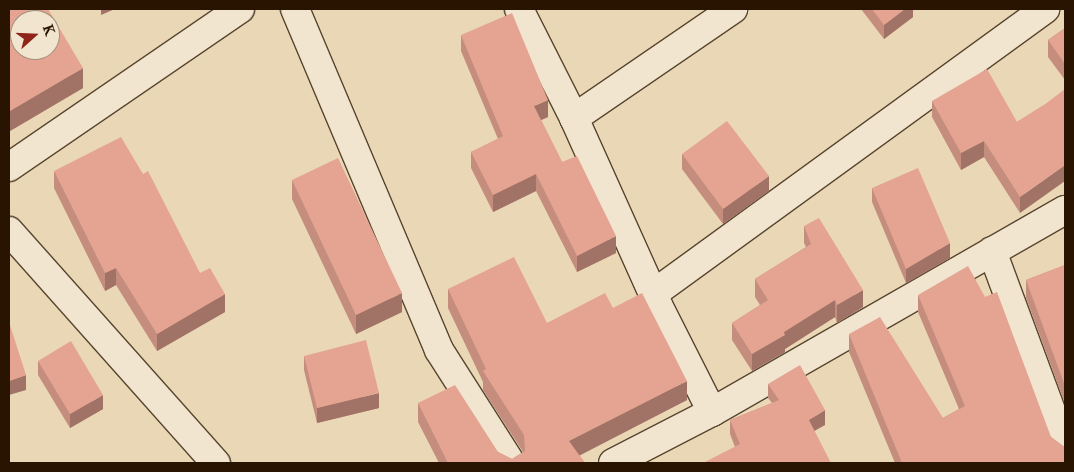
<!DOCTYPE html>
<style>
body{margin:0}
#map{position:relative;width:1074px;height:472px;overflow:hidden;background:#ead7b6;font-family:"IM FELL French Canon",serif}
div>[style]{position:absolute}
.roads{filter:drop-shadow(1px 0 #58452e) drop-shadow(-1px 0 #58452e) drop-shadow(0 1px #58452e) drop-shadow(0 -1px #58452e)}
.street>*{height:28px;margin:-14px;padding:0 14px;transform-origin:14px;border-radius:14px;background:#f1e5d0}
.secondary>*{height:28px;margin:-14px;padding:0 14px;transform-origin:14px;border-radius:14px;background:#f1e5d0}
.wall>*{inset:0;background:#c48d7d}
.shaded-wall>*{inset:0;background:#a07366}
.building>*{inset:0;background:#e4a491}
span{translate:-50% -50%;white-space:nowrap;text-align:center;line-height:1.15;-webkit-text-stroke:4.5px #f1e5d0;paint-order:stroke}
.frame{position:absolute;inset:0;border:10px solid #281401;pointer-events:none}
.north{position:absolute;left:10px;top:10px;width:50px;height:50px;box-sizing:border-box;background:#f1e5d0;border:1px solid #a1917d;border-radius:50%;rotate:70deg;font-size:14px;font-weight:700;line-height:20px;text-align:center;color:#281401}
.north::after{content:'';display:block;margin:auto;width:18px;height:22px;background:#8f2418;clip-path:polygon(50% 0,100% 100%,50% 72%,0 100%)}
</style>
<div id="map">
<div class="roads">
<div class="street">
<i style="left:295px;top:9px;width:370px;rotate:67.1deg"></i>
<i style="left:439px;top:350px;width:134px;rotate:57.5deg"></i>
<i style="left:519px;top:9px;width:122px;rotate:63.2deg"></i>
<i style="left:574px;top:118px;width:205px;rotate:65.8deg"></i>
<i style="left:658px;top:305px;width:120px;rotate:63.2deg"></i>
<i style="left:574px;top:118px;width:193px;rotate:-34.4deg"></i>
<i style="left:9px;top:167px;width:280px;rotate:-34.4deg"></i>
<i style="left:992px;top:251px;width:210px;rotate:69.7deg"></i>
<i style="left:653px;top:294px;width:485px;rotate:-36deg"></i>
<i style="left:613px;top:463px;width:111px;rotate:-27.3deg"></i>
<i style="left:712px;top:412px;width:407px;rotate:-29.8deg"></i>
</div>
<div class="secondary">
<i style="left:9px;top:231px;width:311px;rotate:48.3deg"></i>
</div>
</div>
<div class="wall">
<i style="clip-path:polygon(9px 9px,83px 88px,10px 131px,9px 129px)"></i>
<i style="clip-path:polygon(861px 9px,913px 9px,913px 17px,884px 39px)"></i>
<i style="clip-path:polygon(1065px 28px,1065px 80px,1048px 57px,1048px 40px)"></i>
<i style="clip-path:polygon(461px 35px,548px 117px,541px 120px,562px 162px,616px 253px,577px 272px,536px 191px,493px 212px,471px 168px,471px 152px,498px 139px,461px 51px)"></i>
<i style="clip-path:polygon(932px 101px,1017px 122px,1044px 105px,1020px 213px,984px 157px,961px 170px,932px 117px)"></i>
<i style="clip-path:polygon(682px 154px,769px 191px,723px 224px,682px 169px)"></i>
<i style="clip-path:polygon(54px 171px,200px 273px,225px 312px,157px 351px,116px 285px,105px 291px,54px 188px)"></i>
<i style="clip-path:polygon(292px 180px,402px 312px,356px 334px,292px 199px)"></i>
<i style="clip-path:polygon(872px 188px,950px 258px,906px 283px,872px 202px)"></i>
<i style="clip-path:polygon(804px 226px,863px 307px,837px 323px,835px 317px,785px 349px,785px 352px,752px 371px,732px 340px,732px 323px,760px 305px,755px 297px,755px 279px,806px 247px,804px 243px)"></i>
<i style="clip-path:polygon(1065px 265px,1065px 404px,1026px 298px,1026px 280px)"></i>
<i style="clip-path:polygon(448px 289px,547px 323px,613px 308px,687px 400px,579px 455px,585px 463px,439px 463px,418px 422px,418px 403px,498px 452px,512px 459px,523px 452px,483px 390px,483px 382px,448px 308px)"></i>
<i style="clip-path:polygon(918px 295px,1051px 437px,1063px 446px,1065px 463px,895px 463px,849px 352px,849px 334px,943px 418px,959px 409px,918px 312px)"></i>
<i style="clip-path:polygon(304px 356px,379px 408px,317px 423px,304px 370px)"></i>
<i style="clip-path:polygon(38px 361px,103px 409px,70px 428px,38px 375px)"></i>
<i style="clip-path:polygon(768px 384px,825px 425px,735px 447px,730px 434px,730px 420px,772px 403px,768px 398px)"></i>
</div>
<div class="shaded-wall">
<i style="clip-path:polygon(101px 9px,115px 9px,101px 15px)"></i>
<i style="clip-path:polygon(905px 9px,913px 9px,913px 17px,884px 39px,884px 25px)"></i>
<i style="clip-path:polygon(83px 68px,83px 88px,10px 131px,10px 111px)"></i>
<i style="clip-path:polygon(548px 100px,548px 117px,534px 123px,534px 106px)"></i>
<i style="clip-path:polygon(984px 141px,984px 157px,961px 170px,961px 153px)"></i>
<i style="clip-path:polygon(1065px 165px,1065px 181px,1020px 213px,1020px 197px)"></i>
<i style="clip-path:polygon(536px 174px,536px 191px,493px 212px,493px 195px)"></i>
<i style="clip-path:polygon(769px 176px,769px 191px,723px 224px,723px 209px)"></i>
<i style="clip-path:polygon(616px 236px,616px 253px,577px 272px,577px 256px)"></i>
<i style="clip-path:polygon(950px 243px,950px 258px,906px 283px,906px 269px)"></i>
<i style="clip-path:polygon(116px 268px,116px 285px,105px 291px,105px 273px)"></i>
<i style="clip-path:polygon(863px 290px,863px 307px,837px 323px,837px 305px)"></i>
<i style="clip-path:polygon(402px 293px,402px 312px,356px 334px,356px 315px)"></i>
<i style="clip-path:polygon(225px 294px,225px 312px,157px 351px,157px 334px)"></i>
<i style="clip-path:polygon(835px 300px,835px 317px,785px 349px,785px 352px,752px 371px,752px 354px,784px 332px)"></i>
<i style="clip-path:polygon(26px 375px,26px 390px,9px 395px,9px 381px)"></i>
<i style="clip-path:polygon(687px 381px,687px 400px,569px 461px,569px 441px)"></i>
<i style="clip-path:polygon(379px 393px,379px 408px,317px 423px,317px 408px)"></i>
<i style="clip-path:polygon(103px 395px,103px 409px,70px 428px,70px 414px)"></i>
<i style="clip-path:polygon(825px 410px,825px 425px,809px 434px,809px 420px)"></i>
</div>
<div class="building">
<i style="clip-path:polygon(evenodd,9px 9px,48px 9px,83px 68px,10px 111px,9px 108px,9px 9px,20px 20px,50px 20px,50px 50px,20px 50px,20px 20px)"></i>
<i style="clip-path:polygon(872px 9px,905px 9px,884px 25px)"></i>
<i style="clip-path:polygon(512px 13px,548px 100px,534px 106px,562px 162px,577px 156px,616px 236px,577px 256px,536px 174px,493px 195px,471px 152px,503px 136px,461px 35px)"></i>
<i style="clip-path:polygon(1065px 28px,1065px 64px,1048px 40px)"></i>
<i style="clip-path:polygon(987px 69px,1017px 122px,1044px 105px,1065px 89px,1065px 165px,1020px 197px,984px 141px,961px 153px,932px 101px)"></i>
<i style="clip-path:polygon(727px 121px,769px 176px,723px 209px,682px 154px)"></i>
<i style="clip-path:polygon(121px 137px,143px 174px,148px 171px,200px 273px,210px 268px,225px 294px,157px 334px,116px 268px,105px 273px,54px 171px)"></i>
<i style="clip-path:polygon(338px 158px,402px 293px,356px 315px,292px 180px)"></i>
<i style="clip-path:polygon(918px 168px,950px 243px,906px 269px,872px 188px)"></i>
<i style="clip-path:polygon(819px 218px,863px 290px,837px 305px,835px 300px,784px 332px,785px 335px,752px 354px,732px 323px,768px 300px,755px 279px,811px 244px,804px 226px)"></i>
<i style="clip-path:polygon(514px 257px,547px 323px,605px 293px,613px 308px,642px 293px,687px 381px,569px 441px,585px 463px,448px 463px,418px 403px,455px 385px,498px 452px,512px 459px,525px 451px,524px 435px,483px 371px,486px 369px,448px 289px)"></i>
<i style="clip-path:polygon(1065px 265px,1065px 386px,1026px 280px)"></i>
<i style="clip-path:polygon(968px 266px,985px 297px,997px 292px,1051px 437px,1063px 446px,1065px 445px,1065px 463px,902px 463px,849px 334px,880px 317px,943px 418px,965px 406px,918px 295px)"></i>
<i style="clip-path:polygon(9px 322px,26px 375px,9px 381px)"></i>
<i style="clip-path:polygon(366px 340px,379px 393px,317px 408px,304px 356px)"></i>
<i style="clip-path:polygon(71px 341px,103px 395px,70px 414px,38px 361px)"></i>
<i style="clip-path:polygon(800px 365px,825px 410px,809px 420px,831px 463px,703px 463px,740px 444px,730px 420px,779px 400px,768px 384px)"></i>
</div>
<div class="frame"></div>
<div class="north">K</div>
</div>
